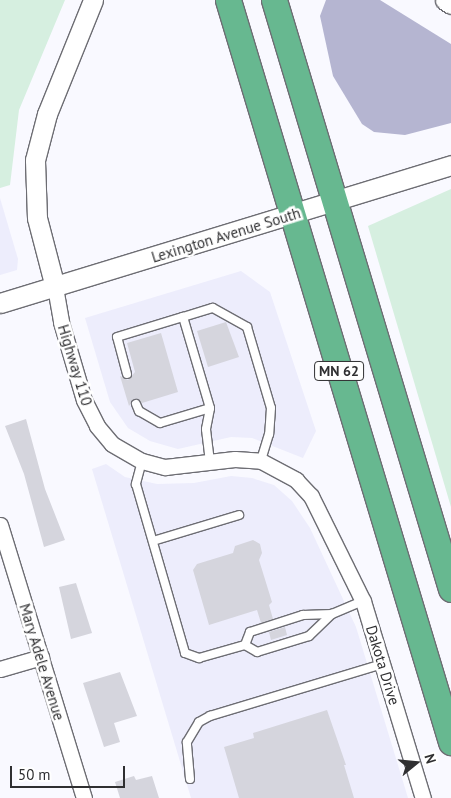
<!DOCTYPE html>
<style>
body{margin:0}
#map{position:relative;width:451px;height:798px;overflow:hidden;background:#f9f9ff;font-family:"PT Sans",sans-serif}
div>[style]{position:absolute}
.built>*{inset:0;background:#ededfc}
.green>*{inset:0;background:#d6efe0}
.water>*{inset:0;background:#b5b5d1}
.building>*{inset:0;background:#d5d5dd}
.roads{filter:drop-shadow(1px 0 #6d6d73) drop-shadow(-1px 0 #6d6d73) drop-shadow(0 1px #6d6d73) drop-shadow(0 -1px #6d6d73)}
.service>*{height:8px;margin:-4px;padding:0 4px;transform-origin:4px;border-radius:4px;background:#fff}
.minor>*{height:15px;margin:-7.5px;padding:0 7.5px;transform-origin:7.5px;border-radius:7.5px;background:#fff}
.tertiary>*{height:19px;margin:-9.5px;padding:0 9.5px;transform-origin:9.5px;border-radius:9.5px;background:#fff}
.trunk>*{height:25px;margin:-12.5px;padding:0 12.5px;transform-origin:12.5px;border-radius:12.5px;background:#67b890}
span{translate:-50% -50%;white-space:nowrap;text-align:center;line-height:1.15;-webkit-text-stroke:5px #fff;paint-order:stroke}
.shield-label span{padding:1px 4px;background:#fff;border:1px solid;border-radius:4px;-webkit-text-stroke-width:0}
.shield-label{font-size:14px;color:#2f2f31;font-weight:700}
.street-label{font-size:15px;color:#2f2f31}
.north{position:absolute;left:391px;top:738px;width:50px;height:50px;-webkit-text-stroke:4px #fff;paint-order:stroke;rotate:73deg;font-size:14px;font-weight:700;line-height:20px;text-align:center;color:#2f2f31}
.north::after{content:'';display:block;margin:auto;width:18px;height:22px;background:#2f2f31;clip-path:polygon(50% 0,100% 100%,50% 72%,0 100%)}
.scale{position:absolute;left:10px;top:766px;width:115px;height:22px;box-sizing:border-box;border:2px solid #2f2f31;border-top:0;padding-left:6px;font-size:15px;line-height:18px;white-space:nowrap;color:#2f2f31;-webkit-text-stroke:4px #fff;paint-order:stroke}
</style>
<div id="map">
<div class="built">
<i style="clip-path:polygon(0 198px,18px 259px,17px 270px,0 275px)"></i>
<i style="clip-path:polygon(241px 271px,270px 292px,316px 431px,303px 458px,252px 438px,231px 437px,178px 449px,150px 441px,128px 428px,110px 402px,85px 318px)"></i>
<i style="clip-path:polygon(106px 464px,125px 477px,157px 484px,194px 483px,231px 476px,252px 478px,274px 485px,292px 501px,310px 528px,356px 627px,408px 798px,191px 798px,92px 469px)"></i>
</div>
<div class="green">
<i style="clip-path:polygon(0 0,65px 0,19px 110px,10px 185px,0 188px)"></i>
<i style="clip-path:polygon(451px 189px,451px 507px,368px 226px)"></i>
</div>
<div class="water">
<i style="clip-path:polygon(326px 0,380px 0,451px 44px,451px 123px,405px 135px,374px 132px,362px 124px,333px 76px,320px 16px)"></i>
</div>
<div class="building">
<i style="clip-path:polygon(226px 322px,239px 357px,208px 367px,197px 331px)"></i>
<i style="clip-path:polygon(161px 333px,178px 392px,142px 403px,134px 399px,129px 406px,120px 376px,128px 380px,135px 372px,127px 343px)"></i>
<i style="clip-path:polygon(26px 419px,45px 489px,65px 540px,44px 547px,24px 474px,5px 426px)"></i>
<i style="clip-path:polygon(253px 540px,260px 544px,262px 553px,259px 560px,272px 602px,269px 605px,273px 619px,261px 623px,257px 610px,209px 625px,193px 570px,197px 564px,233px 553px,235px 546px)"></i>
<i style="clip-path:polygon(76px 583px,92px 633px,71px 639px,59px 587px)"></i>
<i style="clip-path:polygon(285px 627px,287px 635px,271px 640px,269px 632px)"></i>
<i style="clip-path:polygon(120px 672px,137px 716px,114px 723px,120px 742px,104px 747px,83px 683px)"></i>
<i style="clip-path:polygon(327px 710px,346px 765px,344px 765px,354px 798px,239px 798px,224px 747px,254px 738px,253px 733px)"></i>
<i style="clip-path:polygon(134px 776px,136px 780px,152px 776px,159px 798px,120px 798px,115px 782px)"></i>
</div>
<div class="roads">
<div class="service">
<i style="left:127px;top:374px;width:38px;rotate:-105deg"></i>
<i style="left:117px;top:337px;width:69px;rotate:-16.9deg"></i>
<i style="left:136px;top:404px;width:8px;rotate:67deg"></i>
<i style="left:139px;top:411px;width:24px;rotate:30deg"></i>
<i style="left:160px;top:423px;width:52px;rotate:-16.7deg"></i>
<i style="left:142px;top:461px;width:24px;rotate:105deg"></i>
<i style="left:136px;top:484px;width:176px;rotate:73.8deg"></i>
<i style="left:185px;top:653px;width:15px;rotate:20deg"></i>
<i style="left:199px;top:658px;width:48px;rotate:-15.8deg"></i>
<i style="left:245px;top:645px;width:14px;rotate:30deg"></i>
<i style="left:257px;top:652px;width:54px;rotate:-17.1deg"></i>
<i style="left:309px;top:636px;width:32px;rotate:-44deg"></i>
<i style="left:332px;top:614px;width:34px;rotate:-23deg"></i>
<i style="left:210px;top:462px;width:33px;rotate:-97deg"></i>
<i style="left:206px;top:429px;width:21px;rotate:-79deg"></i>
<i style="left:210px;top:408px;width:95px;rotate:-106.5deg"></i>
<i style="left:183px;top:317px;width:31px;rotate:-17deg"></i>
<i style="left:213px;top:308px;width:39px;rotate:29deg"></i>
<i style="left:247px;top:327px;width:84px;rotate:73.5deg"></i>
<i style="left:271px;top:408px;width:26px;rotate:94deg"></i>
<i style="left:269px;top:434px;width:28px;rotate:107deg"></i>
<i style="left:153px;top:541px;width:90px;rotate:-16.8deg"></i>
<i style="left:245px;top:645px;width:14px;rotate:-69deg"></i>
<i style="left:250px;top:632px;width:56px;rotate:-17.8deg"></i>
<i style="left:303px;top:615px;width:29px;rotate:-2deg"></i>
<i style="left:190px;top:779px;width:37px;rotate:-95deg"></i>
<i style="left:187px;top:742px;width:23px;rotate:-59deg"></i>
<i style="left:199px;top:722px;width:13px;rotate:-29deg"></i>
<i style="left:210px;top:716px;width:180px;rotate:-16.8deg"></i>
</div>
<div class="minor">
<i style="left:55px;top:287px;width:36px;rotate:80deg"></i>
<i style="left:61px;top:322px;width:81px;rotate:73.6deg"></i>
<i style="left:84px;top:400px;width:29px;rotate:63deg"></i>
<i style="left:97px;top:426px;width:23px;rotate:50deg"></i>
<i style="left:112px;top:444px;width:34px;rotate:30deg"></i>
<i style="left:142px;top:461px;width:24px;rotate:15deg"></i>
<i style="left:165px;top:467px;width:70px;rotate:-6.5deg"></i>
<i style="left:235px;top:459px;width:26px;rotate:4deg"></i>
<i style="left:261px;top:461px;width:40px;rotate:28deg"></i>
<i style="left:296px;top:480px;width:22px;rotate:47deg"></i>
<i style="left:311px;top:496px;width:117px;rotate:63.7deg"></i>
<i style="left:363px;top:601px;width:206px;rotate:73.1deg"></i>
<i style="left:0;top:525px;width:286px;rotate:72.9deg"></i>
<i style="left:0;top:669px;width:43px;rotate:-16.3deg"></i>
</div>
<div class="tertiary">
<i style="left:445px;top:0;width:7px;rotate:34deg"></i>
<i style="left:55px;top:287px;width:71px;rotate:-104.6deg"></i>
<i style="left:37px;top:218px;width:58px;rotate:-92deg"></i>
<i style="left:35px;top:160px;width:48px;rotate:-75.4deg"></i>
<i style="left:47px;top:114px;width:123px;rotate:-68deg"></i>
<i style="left:0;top:303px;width:472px;rotate:-17deg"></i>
</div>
<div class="trunk">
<i style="left:228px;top:0;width:775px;rotate:73.27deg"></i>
<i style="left:274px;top:0;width:615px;rotate:73.27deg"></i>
</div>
</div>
<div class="shield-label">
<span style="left:339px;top:371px">MN 62</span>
</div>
<div class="street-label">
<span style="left:226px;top:235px;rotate:-17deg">Lexington Avenue South</span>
<span style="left:75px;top:365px;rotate:73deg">Highway 110</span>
<span style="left:42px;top:662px;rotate:73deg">Mary Adele Avenue</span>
<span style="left:383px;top:665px;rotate:73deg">Dakota Drive</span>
</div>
<div class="north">N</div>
<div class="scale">50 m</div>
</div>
